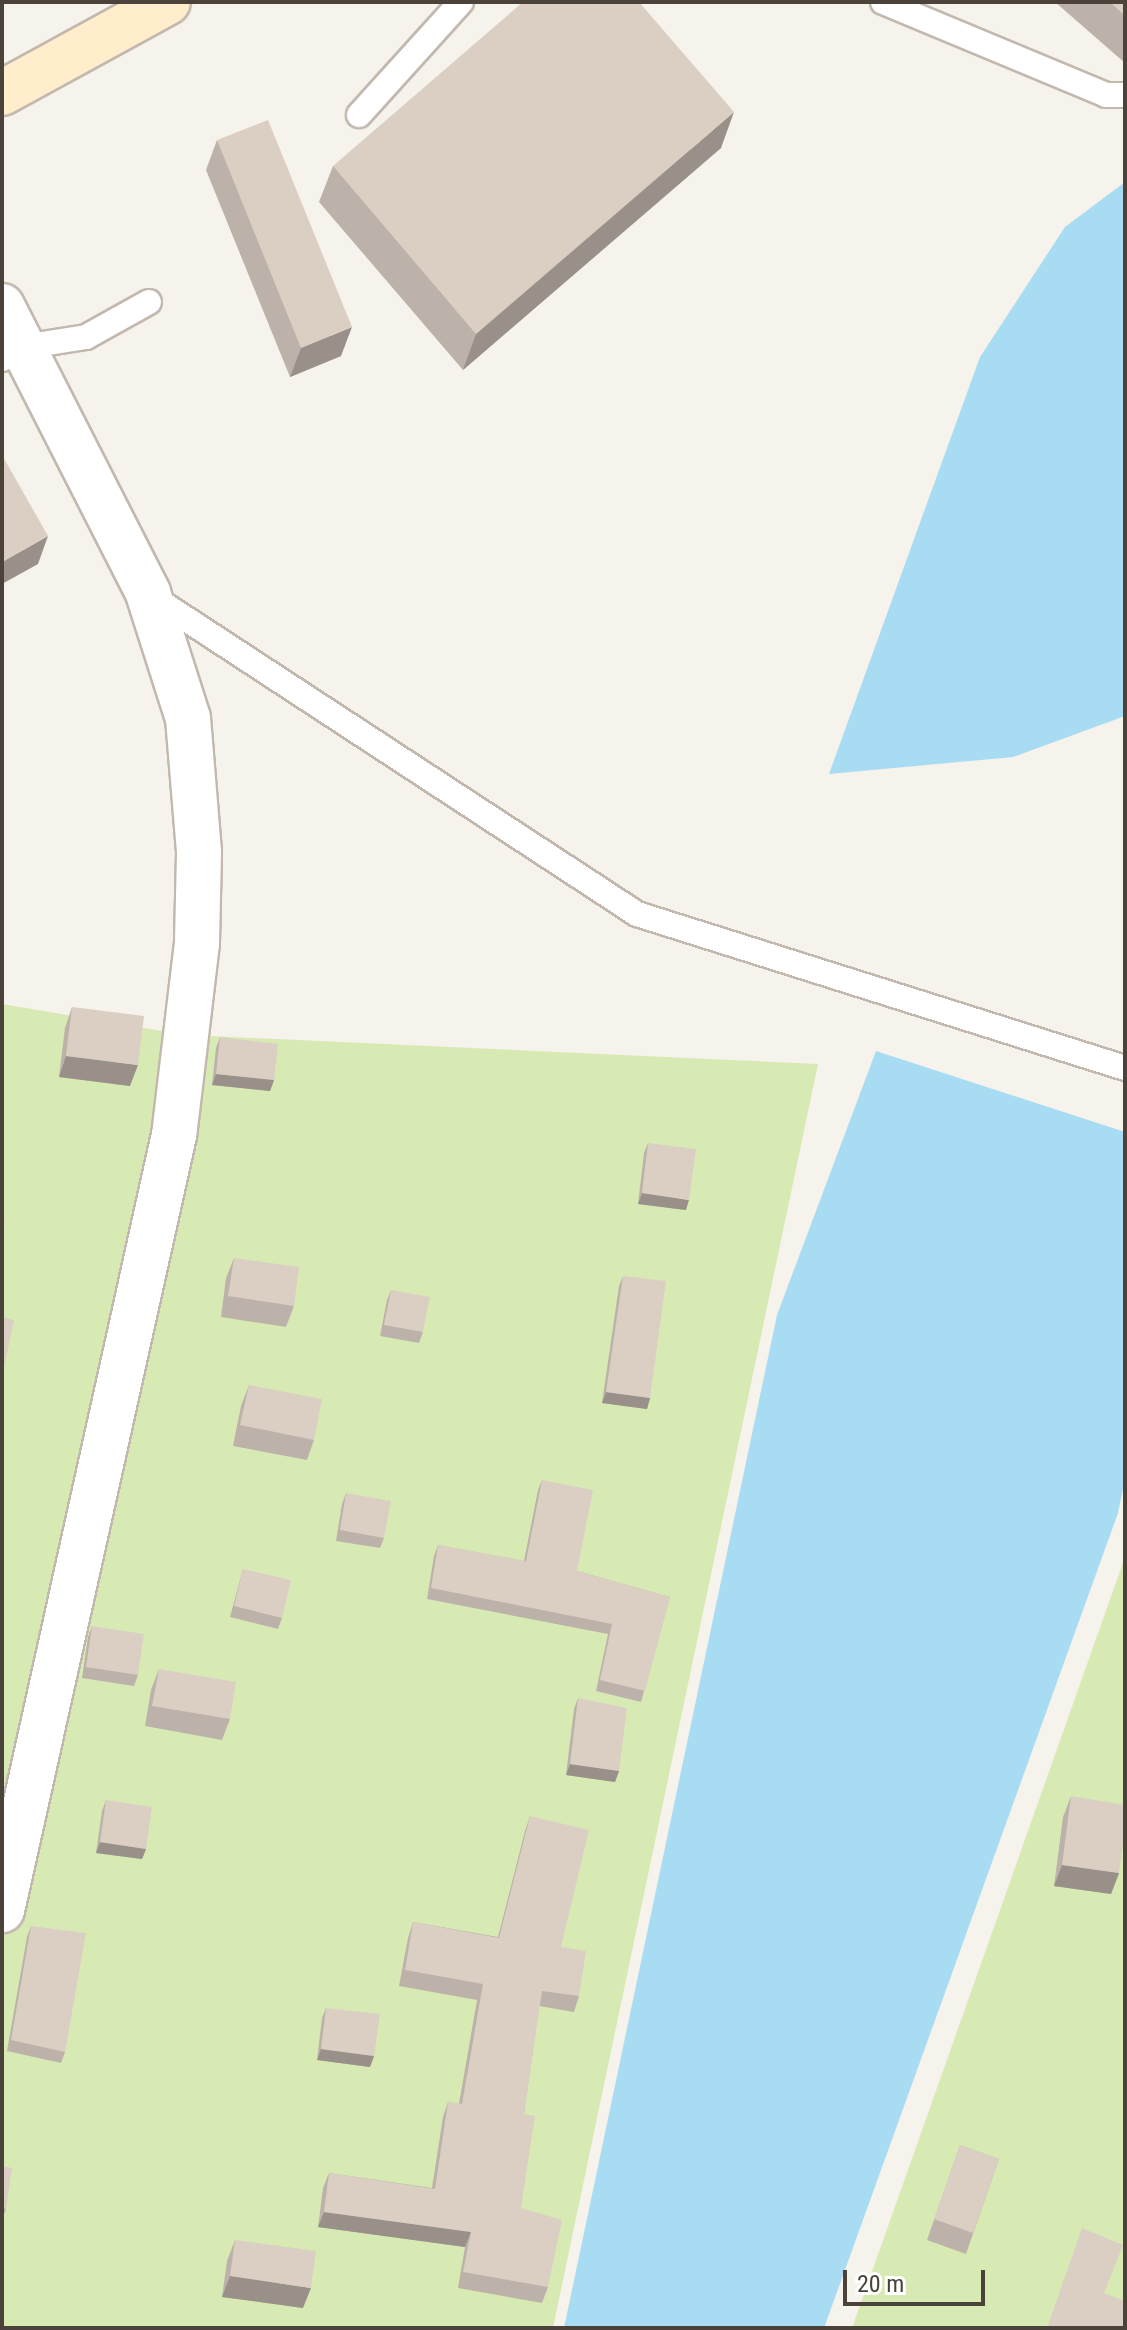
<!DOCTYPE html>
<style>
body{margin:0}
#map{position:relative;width:1127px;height:2330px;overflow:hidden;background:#f6f2ec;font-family:"Roboto Condensed",sans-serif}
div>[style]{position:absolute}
.green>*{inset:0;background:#d8eab4}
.water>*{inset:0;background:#a8dcf2}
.roads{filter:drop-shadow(2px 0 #c2b8ae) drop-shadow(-2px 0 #c2b8ae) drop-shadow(0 2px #c2b8ae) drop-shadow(0 -2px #c2b8ae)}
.lane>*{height:24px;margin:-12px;padding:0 12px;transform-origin:12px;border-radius:12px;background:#fff}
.street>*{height:44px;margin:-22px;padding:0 22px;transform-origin:22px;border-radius:22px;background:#fff}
.secondary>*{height:44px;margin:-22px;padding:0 22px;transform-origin:22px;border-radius:22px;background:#ffedcc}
.wall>*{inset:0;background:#bcb2a9}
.shaded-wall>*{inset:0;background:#999189}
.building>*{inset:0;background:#dbcfc4}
span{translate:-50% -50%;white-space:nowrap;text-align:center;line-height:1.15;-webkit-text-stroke:6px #fff;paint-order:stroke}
.frame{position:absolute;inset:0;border:4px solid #4b4239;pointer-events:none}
.scale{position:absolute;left:843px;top:2270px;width:142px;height:36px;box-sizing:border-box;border:4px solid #4b4239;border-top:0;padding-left:10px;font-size:24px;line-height:28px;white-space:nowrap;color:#4b4239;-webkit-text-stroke:6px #fff;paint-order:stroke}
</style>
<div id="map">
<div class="green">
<i style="clip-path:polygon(2px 1004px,186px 1035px,818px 1064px,553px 2328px,2px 2328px)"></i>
<i style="clip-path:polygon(1125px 1557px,1125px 2328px,852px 2328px)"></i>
</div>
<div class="water">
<i style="clip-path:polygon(1125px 182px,1125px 716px,1013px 757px,829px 774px,980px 357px,1065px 227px)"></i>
<i style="clip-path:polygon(876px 1051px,1125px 1132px,1125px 1479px,1118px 1513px,824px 2328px,564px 2328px,777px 1315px)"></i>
</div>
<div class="roads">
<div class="lane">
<i style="left:883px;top:2px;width:242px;rotate:22.6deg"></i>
<i style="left:1106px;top:95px;width:19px"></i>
<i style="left:359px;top:115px;width:152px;rotate:-47.9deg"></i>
<i style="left:2px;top:359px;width:24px;rotate:-30deg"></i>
<i style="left:23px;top:347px;width:64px;rotate:-9deg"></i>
<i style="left:86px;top:337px;width:72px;rotate:-29.1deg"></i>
<i style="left:151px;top:596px;width:581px;rotate:33.2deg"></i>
<i style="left:637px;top:914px;width:512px;rotate:17.51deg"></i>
</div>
<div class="street">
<i style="left:2px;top:306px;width:322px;rotate:63deg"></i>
<i style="left:148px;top:593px;width:131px;rotate:72.3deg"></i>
<i style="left:188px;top:718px;width:135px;rotate:85.3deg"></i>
<i style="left:199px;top:853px;width:90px;rotate:91.3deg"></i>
<i style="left:197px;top:943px;width:193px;rotate:96.8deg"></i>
<i style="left:174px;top:1135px;width:794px;rotate:102.51deg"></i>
</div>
<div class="secondary">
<i style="left:2px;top:93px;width:189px;rotate:-28.7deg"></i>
</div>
</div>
<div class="wall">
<i style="clip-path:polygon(1055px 2px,1125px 2px,1125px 63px)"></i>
<i style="clip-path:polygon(217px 140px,341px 356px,290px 377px,206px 170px)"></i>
<i style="clip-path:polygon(721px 148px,463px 370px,319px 202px,333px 166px)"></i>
<i style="clip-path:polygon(72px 1007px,130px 1086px,59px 1077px,65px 1028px)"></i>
<i style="clip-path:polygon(220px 1037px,274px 1080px,270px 1091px,212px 1085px,216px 1048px)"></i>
<i style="clip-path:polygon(648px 1143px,686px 1210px,638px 1204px,644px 1153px)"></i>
<i style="clip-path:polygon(234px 1258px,294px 1306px,286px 1327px,221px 1317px,226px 1278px)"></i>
<i style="clip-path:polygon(623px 1276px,650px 1398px,647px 1409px,602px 1403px,619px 1286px)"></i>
<i style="clip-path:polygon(391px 1290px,423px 1332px,419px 1343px,380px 1336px,387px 1300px)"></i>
<i style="clip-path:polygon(249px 1385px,314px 1440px,307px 1460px,233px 1446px,241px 1406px)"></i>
<i style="clip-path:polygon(542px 1480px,577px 1571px,670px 1597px,641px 1702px,596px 1691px,608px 1634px,427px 1599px,434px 1556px,438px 1545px,524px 1561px,538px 1490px)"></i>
<i style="clip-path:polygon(346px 1493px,384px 1538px,380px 1548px,336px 1541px,342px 1504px)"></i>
<i style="clip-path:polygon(243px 1569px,282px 1618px,278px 1629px,230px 1617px)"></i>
<i style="clip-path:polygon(92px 1626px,138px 1675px,134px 1686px,82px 1678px,88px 1637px)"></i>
<i style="clip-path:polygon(159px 1669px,230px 1719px,222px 1740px,145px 1726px,151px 1690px)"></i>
<i style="clip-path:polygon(578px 1698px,619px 1771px,615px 1782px,566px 1775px,574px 1709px)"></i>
<i style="clip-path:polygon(1071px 1796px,1119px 1873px,1111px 1894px,1054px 1886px,1063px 1817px)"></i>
<i style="clip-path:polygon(106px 1800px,146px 1849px,142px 1859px,96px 1853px,102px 1811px)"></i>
<i style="clip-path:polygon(530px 1816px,561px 1947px,579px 1996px,574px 2012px,539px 2006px,524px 2114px,521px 2208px,548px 2287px,542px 2303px,458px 2288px,465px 2247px,318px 2227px,323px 2188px,329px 2173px,432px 2188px,443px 2117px,448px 2102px,459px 2104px,477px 2000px,399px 1986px,408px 1938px,413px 1922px,498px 1937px,525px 1831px)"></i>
<i style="clip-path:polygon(31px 1926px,65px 2052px,61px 2063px,7px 2051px,27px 1937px)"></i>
<i style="clip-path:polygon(326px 2008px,374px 2056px,370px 2067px,317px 2060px,322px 2018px)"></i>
<i style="clip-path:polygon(960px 2145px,999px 2159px,966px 2254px,927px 2240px)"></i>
<i style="clip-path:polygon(2px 2166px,6px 2209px,2px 2220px)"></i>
<i style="clip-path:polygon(235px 2240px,303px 2308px,222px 2297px,227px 2261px)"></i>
</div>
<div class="shaded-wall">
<i style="clip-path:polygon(734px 112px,721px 148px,463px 370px,476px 334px)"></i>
<i style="clip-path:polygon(352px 327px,341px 356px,290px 377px,301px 348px)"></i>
<i style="clip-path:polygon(48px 536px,38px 564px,2px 584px,2px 562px)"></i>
<i style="clip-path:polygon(66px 1056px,138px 1065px,130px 1086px,59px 1077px)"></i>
<i style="clip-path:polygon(216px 1074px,274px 1080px,270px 1091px,212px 1085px)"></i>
<i style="clip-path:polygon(642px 1193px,689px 1200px,686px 1210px,638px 1204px)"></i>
<i style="clip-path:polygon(606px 1392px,650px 1398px,647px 1409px,602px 1403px)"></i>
<i style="clip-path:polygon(570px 1764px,619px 1771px,615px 1782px,566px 1775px)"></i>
<i style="clip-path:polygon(100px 1842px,146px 1849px,142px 1859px,96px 1853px)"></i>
<i style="clip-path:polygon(1062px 1865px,1119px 1873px,1111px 1894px,1054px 1886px)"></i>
<i style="clip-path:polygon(321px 2049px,374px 2056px,370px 2067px,317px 2060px)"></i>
<i style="clip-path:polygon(324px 2212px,471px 2232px,465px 2247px,318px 2227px)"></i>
<i style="clip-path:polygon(230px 2276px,311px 2288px,303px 2308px,222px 2297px)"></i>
</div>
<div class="building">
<i style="clip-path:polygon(523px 2px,639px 2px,734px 112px,476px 334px,333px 166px)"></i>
<i style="clip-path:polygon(1110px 2px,1125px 2px,1125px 16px)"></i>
<i style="clip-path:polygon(268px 120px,352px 327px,301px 348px,217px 140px)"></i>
<i style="clip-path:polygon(2px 455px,48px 536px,2px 562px)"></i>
<i style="clip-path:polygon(72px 1007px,144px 1016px,138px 1065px,66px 1056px)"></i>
<i style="clip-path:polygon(220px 1037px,278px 1044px,274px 1080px,216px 1074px)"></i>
<i style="clip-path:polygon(648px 1143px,696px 1149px,689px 1200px,642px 1193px)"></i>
<i style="clip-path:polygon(2px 1219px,5px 1220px,2px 1238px)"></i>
<i style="clip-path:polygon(234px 1258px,299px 1267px,294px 1306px,228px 1296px)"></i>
<i style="clip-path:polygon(623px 1276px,666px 1281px,650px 1398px,606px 1392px)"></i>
<i style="clip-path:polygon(391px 1290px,430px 1297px,423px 1332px,384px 1325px)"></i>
<i style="clip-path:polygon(2px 1317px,14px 1320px,2px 1377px)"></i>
<i style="clip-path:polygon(249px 1385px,322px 1399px,314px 1440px,240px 1425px)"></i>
<i style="clip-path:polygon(542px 1480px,593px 1490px,577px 1571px,670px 1597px,645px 1691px,600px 1680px,612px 1624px,431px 1588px,438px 1545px,526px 1561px)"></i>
<i style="clip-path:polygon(346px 1493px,391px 1501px,384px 1538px,340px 1530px)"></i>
<i style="clip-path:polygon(243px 1569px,291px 1580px,282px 1618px,234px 1606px)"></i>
<i style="clip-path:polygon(92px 1626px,144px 1634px,138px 1675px,86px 1667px)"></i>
<i style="clip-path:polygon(159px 1669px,236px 1682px,230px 1719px,152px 1706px)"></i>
<i style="clip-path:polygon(578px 1698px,627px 1708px,619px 1771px,570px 1764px)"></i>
<i style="clip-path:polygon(1071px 1796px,1125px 1805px,1125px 1830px,1119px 1873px,1062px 1865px)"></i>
<i style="clip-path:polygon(106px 1800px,152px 1807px,146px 1849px,100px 1842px)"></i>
<i style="clip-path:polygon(530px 1816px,589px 1830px,561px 1947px,586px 1951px,579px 1996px,542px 1991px,524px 2114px,535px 2116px,521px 2208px,562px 2220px,548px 2287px,463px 2272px,471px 2232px,324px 2212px,329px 2173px,435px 2189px,448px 2102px,462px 2104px,483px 1984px,405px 1970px,413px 1922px,499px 1938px)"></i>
<i style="clip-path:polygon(31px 1926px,86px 1933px,65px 2052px,11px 2040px)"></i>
<i style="clip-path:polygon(326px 2008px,380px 2014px,374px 2056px,321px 2049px)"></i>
<i style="clip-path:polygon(960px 2145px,999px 2159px,973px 2233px,934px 2219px)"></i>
<i style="clip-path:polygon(2px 2166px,12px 2168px,6px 2209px,2px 2208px)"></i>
<i style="clip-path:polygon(1082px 2228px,1123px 2245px,1104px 2293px,1125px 2301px,1125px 2328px,1047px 2328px)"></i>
<i style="clip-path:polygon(235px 2240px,316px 2251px,311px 2288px,230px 2276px)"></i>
</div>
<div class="frame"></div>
<div class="scale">20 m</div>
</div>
